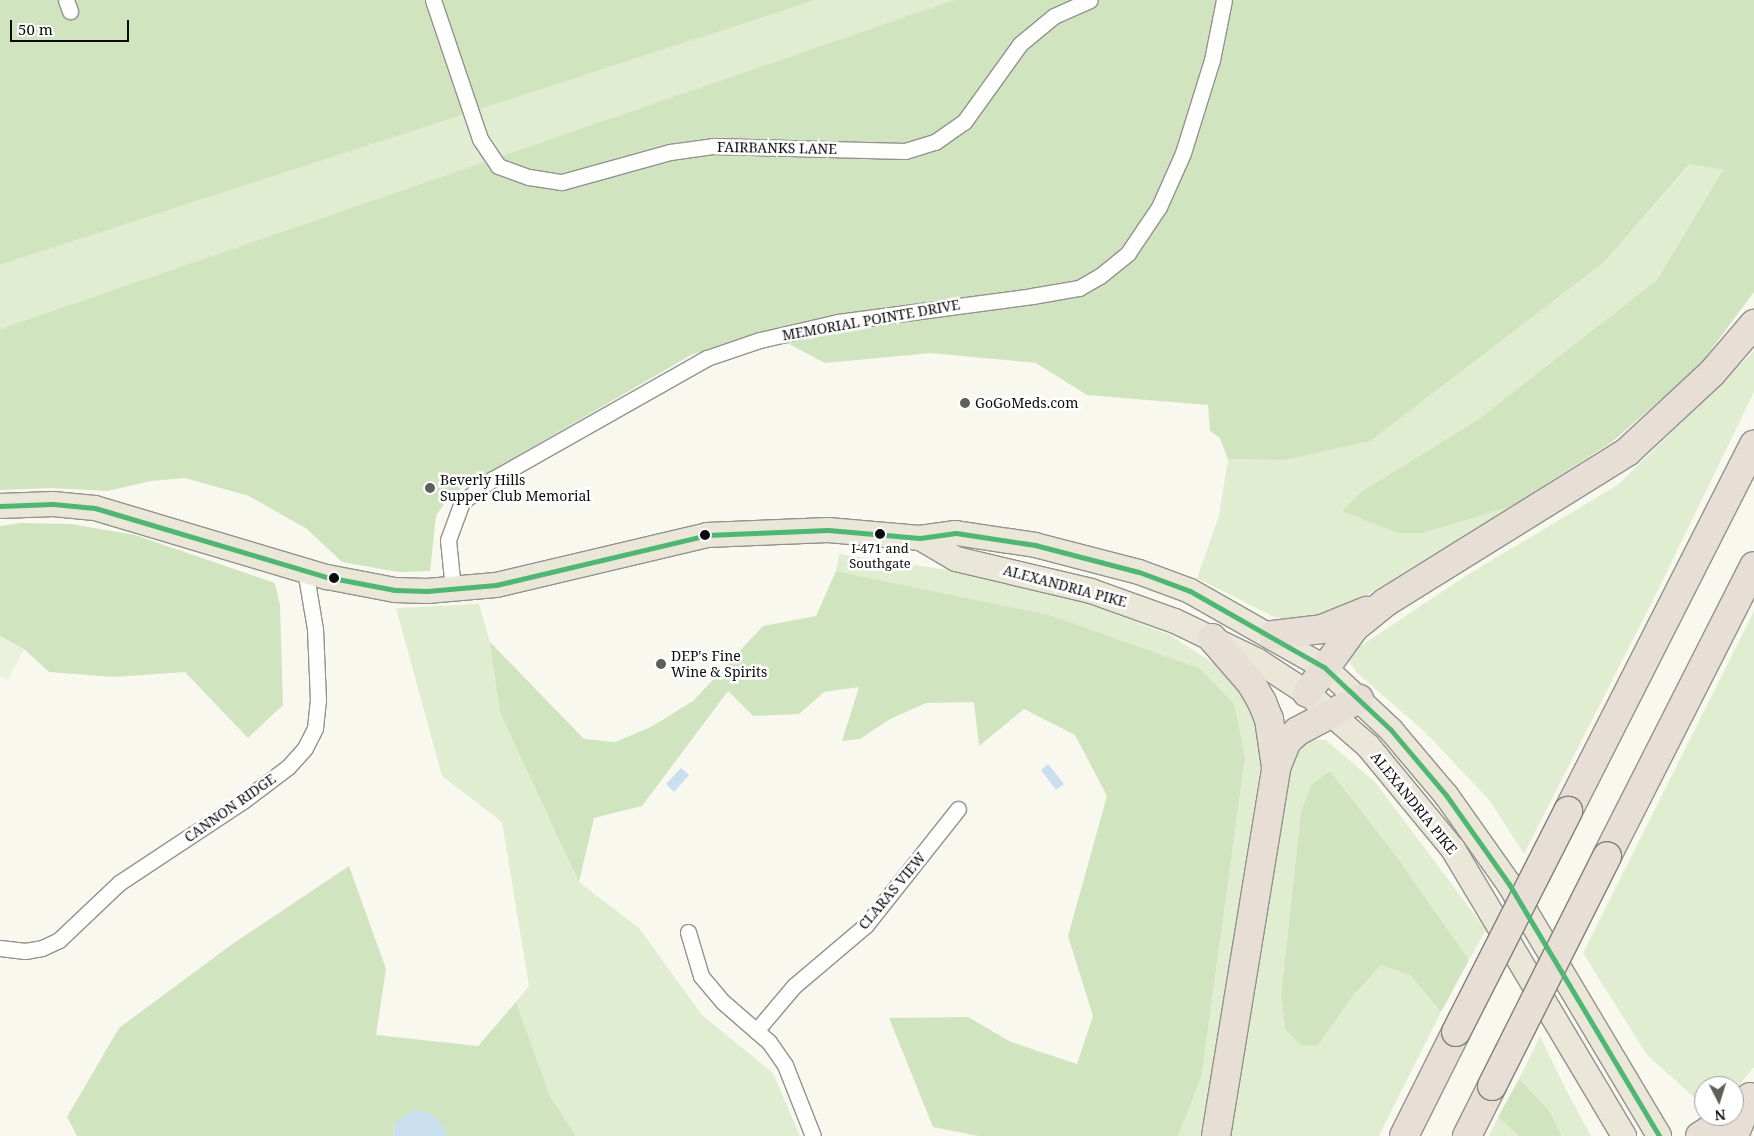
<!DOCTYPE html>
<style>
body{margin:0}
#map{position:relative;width:1754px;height:1136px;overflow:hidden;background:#f9f8ef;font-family:"Noto Serif",serif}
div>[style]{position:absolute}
.green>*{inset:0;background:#e0edd1}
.forest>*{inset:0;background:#d0e4c0}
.pitch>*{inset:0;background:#eaf1da}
.water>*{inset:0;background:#c9dff0}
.roads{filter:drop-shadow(1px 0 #92928e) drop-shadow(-1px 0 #92928e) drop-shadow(0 1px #92928e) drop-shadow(0 -1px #92928e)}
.street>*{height:15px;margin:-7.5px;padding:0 7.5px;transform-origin:7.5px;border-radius:7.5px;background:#fefefd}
.primary>*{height:24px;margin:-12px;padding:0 12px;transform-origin:12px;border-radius:12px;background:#eae7d9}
.highway>*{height:28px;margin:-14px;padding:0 14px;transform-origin:14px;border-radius:14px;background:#e7dfd6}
.bridges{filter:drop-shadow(1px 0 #7f7f7b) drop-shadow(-1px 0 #7f7f7b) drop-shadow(0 1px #7f7f7b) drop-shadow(0 -1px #7f7f7b)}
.highway-bridge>*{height:28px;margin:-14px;padding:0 14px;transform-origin:14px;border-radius:14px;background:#e7dfd6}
.bus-1>*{height:5px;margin:-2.5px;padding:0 2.5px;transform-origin:2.5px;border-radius:2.5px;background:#50b674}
.dots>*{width:14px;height:14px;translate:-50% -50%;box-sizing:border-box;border:2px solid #fff;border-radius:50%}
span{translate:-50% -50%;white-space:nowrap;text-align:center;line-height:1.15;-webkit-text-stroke:5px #fff;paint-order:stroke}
.bus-label{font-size:13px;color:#0b0b0b}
.street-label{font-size:14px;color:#0b0b0b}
.poi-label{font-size:14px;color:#0b0b0b}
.left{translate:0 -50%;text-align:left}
.north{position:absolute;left:1694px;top:1076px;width:50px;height:50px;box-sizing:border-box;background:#fff;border:1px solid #9d9d9d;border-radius:50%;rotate:175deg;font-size:14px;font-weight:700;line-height:20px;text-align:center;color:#0b0b0b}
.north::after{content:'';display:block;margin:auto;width:18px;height:22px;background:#5e5e5b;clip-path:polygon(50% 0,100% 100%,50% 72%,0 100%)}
.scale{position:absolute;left:10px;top:20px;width:119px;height:22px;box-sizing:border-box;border:2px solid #0b0b0b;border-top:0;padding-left:6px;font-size:15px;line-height:18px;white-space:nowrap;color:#0b0b0b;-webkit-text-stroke:4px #fff;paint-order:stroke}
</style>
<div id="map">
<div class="green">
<i style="clip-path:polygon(816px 0,954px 0,0 329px,0 265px)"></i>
<i style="clip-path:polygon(1691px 164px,1723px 170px,1657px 280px,1479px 419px,1361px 492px,1342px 511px,1423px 533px,1510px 507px,1333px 616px,1298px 624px,1272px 616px,1197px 578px,1219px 516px,1228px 459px,1284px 460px,1528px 317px,1604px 262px)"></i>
<i style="clip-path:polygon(1754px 351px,1754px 392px,1659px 588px,1524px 854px,1490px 801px,1426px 733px,1356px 672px,1349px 661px,1356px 649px,1467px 575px,1619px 484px)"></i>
<i style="clip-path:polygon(839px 554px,976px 574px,1076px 599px,1170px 635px,1230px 674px,1262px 728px,1261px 763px,1204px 1136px,1178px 1136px,1201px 1078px,1208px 1014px,1199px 668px,1050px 615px,836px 571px)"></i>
<i style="clip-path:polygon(479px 604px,490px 642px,579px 882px,639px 928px,702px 1015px,773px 1073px,800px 1136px,576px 1136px,550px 1096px,516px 1002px,529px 986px,502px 822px,442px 776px,396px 608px)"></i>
<i style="clip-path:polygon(1754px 611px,1754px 1067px,1734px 1091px,1734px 1086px,1704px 1086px,1704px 1106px,1647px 1055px,1583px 953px)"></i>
<i style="clip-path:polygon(1307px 739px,1326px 740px,1375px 782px,1486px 930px,1469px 960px,1394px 853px,1330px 771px,1312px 785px,1301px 813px,1281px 995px,1285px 1029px,1352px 997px,1381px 965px,1411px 976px,1441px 1012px,1379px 1136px,1225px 1136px,1276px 818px,1292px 757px)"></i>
<i style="clip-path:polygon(1540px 1036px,1564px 1086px,1591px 1136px,1562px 1136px,1548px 1109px,1519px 1079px)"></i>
<i style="clip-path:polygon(1498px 1117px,1519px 1136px,1489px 1136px)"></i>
</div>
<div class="forest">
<i style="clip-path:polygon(0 0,816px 0,0 265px)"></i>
<i style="clip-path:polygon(954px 0,1754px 0,1754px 292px,1699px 366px,1612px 442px,1510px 507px,1423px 533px,1398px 533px,1342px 511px,1361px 492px,1479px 419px,1657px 280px,1723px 170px,1690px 164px,1604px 262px,1370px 441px,1284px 460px,1228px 459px,1220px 438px,1210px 431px,1208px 405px,1087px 395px,1036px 363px,931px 353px,825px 363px,785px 342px,774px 331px,691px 355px,450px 495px,436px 516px,430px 571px,398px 572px,342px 562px,307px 529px,249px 496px,185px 478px,151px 481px,107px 491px,50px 488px,0 490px,0 329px)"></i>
<i style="clip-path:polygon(21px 523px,71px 524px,135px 535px,275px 583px,280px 605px,283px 705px,248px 738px,185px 672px,114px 677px,49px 672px,24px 649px,0 636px,0 526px)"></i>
<i style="clip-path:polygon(836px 571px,1050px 615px,1199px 668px,1234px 704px,1245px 757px,1201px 1078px,1178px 1136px,978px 1136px,933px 1127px,889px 1018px,968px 1017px,1011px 1042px,1077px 1064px,1093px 1016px,1068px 936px,1107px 796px,1075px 735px,1024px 709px,979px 746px,974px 702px,926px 703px,890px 719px,860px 739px,842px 741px,859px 687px,824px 692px,799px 714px,753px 716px,728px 691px,642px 806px,594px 818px,579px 882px,500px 712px,490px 642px,584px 739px,615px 742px,651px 727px,693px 701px,763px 626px,816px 616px)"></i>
<i style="clip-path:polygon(1330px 771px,1394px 853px,1469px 960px,1441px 1012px,1411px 976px,1381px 965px,1352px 997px,1317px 1046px,1301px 1045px,1285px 1029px,1281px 995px,1301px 812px,1311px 785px)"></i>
<i style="clip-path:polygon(349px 866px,386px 969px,376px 1035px,478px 1046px,516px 1002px,550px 1096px,576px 1136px,447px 1136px,442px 1124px,395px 1123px,394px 1136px,77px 1136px,67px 1117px,119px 1028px,231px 945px)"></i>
<i style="clip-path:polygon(1519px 1079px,1548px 1109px,1562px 1136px,1519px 1136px,1498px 1117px)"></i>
</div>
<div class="pitch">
<i style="clip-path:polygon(0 636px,24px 649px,8px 680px,0 676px)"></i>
</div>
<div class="water">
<i style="clip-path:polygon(1048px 764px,1064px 784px,1056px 790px,1041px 770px)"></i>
<i style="clip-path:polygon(681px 768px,689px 775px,674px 792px,666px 784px)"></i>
<i style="clip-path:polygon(413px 1111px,427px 1112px,442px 1124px,447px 1136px,394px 1136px,395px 1123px)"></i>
</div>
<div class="roads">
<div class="street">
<i style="left:66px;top:0;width:12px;rotate:70deg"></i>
<i style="left:433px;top:0;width:147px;rotate:71.3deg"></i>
<i style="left:480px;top:139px;width:32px;rotate:56deg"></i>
<i style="left:498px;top:166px;width:33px;rotate:20deg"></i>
<i style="left:529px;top:177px;width:33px;rotate:9deg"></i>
<i style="left:562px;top:182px;width:112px;rotate:-15.5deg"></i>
<i style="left:670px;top:152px;width:43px;rotate:-7.9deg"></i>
<i style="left:713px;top:146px;width:192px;rotate:1.5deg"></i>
<i style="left:905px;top:151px;width:31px;rotate:-17deg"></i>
<i style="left:935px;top:142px;width:35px;rotate:-35deg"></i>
<i style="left:964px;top:122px;width:96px;rotate:-54.3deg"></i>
<i style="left:1020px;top:44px;width:44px;rotate:-39.5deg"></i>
<i style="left:1054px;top:16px;width:39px;rotate:-24deg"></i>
<i style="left:453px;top:589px;width:49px;rotate:-95.8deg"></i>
<i style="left:448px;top:540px;width:40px;rotate:-69.8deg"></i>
<i style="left:462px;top:502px;width:39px;rotate:-37deg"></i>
<i style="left:493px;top:479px;width:246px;rotate:-29.5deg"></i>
<i style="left:707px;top:358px;width:56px;rotate:-18.8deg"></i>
<i style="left:760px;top:340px;width:80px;rotate:-13deg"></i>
<i style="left:838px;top:322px;width:196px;rotate:-7.6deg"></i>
<i style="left:1032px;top:296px;width:48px;rotate:-9.7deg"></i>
<i style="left:1079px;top:288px;width:24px;rotate:-30deg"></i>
<i style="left:1100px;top:276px;width:36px;rotate:-39deg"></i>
<i style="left:1128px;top:253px;width:55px;rotate:-56deg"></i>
<i style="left:1159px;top:207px;width:59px;rotate:-66deg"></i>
<i style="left:1183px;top:153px;width:97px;rotate:-72.7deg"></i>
<i style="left:1212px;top:60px;width:61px;rotate:-78.7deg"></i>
<i style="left:688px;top:932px;width:46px;rotate:73.5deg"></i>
<i style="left:701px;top:976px;width:34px;rotate:50deg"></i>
<i style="left:723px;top:1002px;width:61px;rotate:41deg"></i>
<i style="left:769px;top:1042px;width:28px;rotate:55deg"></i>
<i style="left:785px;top:1065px;width:76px;rotate:68.5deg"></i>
<i style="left:0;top:948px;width:25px;rotate:7deg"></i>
<i style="left:25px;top:951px;width:17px;rotate:-10deg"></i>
<i style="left:42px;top:948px;width:19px;rotate:-25deg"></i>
<i style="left:59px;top:940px;width:83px;rotate:-43.5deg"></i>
<i style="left:119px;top:883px;width:149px;rotate:-33.5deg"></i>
<i style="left:243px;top:801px;width:56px;rotate:-37.1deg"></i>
<i style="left:288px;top:767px;width:25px;rotate:-48deg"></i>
<i style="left:305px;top:748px;width:22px;rotate:-63deg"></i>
<i style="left:315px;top:728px;width:28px;rotate:-84deg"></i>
<i style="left:318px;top:700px;width:71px;rotate:-92.4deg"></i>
<i style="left:315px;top:629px;width:60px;rotate:-99.6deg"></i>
<i style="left:756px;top:1031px;width:59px;rotate:-49.8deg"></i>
<i style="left:794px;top:986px;width:94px;rotate:-40.3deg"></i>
<i style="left:866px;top:925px;width:148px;rotate:-51.6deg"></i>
</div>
<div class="primary">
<i style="left:0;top:506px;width:53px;rotate:-2.2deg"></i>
<i style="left:53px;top:504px;width:42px;rotate:5.4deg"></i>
<i style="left:95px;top:508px;width:242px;rotate:16.6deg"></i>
<i style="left:327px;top:577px;width:69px;rotate:10.8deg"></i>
<i style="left:395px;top:590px;width:32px;rotate:2deg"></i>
<i style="left:427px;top:591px;width:69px;rotate:-5deg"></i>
<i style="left:496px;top:585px;width:217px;rotate:-13.3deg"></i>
<i style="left:707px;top:535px;width:121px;rotate:-2.4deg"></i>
<i style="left:828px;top:530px;width:92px;rotate:5deg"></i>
<i style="left:920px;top:538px;width:36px;rotate:-8deg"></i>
<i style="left:956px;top:533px;width:80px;rotate:8.6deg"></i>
<i style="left:1035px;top:545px;width:107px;rotate:14.6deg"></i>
<i style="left:1139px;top:572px;width:54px;rotate:20.4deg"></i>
<i style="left:1190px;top:591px;width:154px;rotate:29.6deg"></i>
<i style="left:1324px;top:667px;width:92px;rotate:43.2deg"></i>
<i style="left:1391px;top:730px;width:85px;rotate:49.8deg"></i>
<i style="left:1446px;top:795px;width:109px;rotate:54.7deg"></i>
<i style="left:1509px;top:884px;width:293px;rotate:59.2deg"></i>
<i style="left:920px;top:538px;width:42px;rotate:30.3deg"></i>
<i style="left:956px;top:559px;width:139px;rotate:13.3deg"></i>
<i style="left:1091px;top:591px;width:89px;rotate:19.7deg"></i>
<i style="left:1175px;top:621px;width:92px;rotate:25.7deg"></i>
<i style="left:1258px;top:661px;width:59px;rotate:33.1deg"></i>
<i style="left:1307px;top:693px;width:81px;rotate:41deg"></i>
<i style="left:1368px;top:746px;width:134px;rotate:50.5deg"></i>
<i style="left:1453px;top:849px;width:334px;rotate:59.2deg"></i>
</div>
<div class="highway">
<i style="left:1273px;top:635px;width:49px;rotate:-7deg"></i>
<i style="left:1322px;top:629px;width:48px;rotate:-22.2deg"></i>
<i style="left:1212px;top:638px;width:60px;rotate:49.1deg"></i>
<i style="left:1251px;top:683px;width:22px;rotate:60deg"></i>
<i style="left:1262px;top:702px;width:18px;rotate:68deg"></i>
<i style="left:1269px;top:719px;width:49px;rotate:81.7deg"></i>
<i style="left:1307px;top:693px;width:80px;rotate:-54.1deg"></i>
<i style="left:1354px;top:628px;width:41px;rotate:-39.1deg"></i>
<i style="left:1386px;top:602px;width:284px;rotate:-31.9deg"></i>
<i style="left:1627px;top:452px;width:116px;rotate:-42.9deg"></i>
<i style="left:1712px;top:373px;width:65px;rotate:-49.4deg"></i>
<i style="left:1568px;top:811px;width:411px;rotate:-63.1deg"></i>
<i style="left:1607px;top:856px;width:325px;rotate:-63.1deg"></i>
<i style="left:1216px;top:1136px;width:373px;rotate:-80.7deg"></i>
<i style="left:1276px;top:768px;width:29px;rotate:-68deg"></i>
<i style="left:1287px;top:741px;width:15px;rotate:-42deg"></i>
<i style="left:1298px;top:731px;width:69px;rotate:-27.7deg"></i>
<i style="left:1404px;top:1136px;width:116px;rotate:-63.4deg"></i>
<i style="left:1467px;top:1136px;width:56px;rotate:-63.4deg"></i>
<i style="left:1700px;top:1136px;width:38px;rotate:-32deg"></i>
<i style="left:1734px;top:1136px;width:42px;rotate:-67.7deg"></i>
</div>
</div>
<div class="bridges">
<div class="highway-bridge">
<i style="left:1456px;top:1032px;width:248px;rotate:-63.1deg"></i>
<i style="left:1492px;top:1086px;width:257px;rotate:-63.4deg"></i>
</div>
</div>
<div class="bus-1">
<i style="left:0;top:506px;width:53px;rotate:-2.2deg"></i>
<i style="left:53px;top:504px;width:42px;rotate:5.4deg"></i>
<i style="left:95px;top:508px;width:242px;rotate:16.6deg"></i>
<i style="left:327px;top:577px;width:69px;rotate:10.8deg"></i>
<i style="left:395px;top:590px;width:32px;rotate:2deg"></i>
<i style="left:427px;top:591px;width:69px;rotate:-5deg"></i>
<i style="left:496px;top:585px;width:217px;rotate:-13.3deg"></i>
<i style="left:707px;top:535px;width:121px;rotate:-2.4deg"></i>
<i style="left:828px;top:530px;width:92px;rotate:5deg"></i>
<i style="left:920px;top:538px;width:36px;rotate:-8deg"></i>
<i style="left:956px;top:533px;width:80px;rotate:8.6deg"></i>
<i style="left:1035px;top:545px;width:107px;rotate:14.6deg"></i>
<i style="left:1139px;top:572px;width:54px;rotate:20.4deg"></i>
<i style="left:1190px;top:591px;width:154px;rotate:29.6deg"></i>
<i style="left:1324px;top:667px;width:92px;rotate:43.2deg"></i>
<i style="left:1391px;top:730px;width:85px;rotate:49.8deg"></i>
<i style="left:1446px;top:795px;width:109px;rotate:54.7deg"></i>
<i style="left:1509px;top:884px;width:293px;rotate:59.2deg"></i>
</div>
<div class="dots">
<i style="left:965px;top:403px;background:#5e5e5b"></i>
<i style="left:430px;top:488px;background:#5e5e5b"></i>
<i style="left:880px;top:534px;background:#0b0b0b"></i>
<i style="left:705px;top:535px;background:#0b0b0b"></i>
<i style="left:334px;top:578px;background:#0b0b0b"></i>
<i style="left:661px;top:664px;background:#5e5e5b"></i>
</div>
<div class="bus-label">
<span style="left:880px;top:556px">I-471 and<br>Southgate</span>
</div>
<div class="street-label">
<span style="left:777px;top:148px;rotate:1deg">FAIRBANKS LANE</span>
<span style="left:871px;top:320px;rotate:-10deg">MEMORIAL POINTE DRIVE</span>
<span style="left:1065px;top:586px;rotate:15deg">ALEXANDRIA PIKE</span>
<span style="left:1414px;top:803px;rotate:51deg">ALEXANDRIA PIKE</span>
<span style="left:230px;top:808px;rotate:-35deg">CANNON RIDGE</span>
<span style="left:892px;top:891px;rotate:-50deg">CLARAS VIEW</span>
</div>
<div class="poi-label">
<span class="left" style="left:975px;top:403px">GoGoMeds.com</span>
<span class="left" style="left:440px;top:488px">Beverly Hills<br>Supper Club Memorial</span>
<span class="left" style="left:671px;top:664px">DEP's Fine<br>Wine &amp; Spirits</span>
</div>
<div class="north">N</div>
<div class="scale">50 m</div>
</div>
